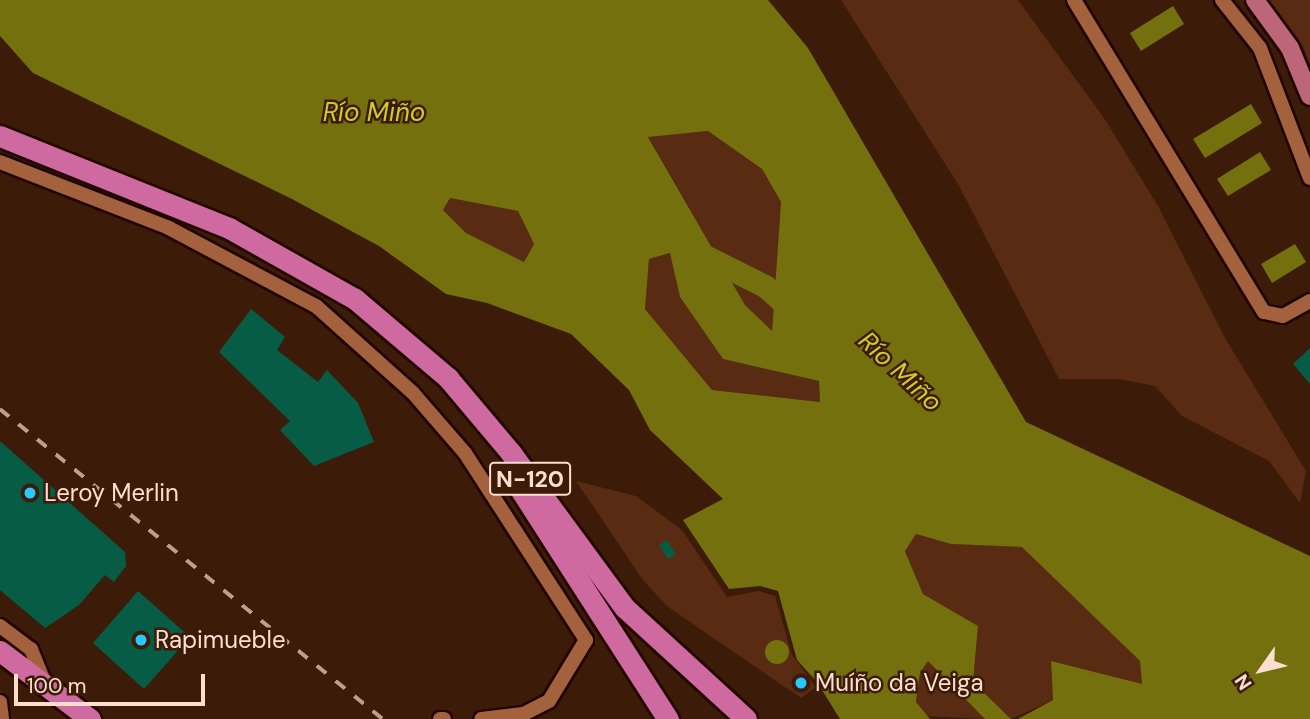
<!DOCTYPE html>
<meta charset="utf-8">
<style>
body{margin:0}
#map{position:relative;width:1310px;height:719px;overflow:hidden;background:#3c1b08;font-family:"DM Sans",sans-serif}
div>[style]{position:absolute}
.green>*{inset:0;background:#582b12}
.water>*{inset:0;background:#73700d}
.round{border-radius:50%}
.river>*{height:23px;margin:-11.5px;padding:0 11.5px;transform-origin:11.5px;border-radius:11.5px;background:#73700d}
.building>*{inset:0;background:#075c45}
.roads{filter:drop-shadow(2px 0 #210400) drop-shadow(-2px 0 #210400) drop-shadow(0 2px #210400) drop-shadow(0 -2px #210400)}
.minor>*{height:14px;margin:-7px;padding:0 7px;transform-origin:7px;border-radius:7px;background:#a3613e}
.major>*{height:18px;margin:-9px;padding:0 9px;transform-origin:9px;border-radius:9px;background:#bd6679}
.highway>*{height:21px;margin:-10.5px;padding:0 10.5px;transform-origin:10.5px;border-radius:10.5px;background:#cf6aa1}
.rail>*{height:3.5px;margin-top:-1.75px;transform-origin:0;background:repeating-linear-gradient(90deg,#be9f8e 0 12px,transparent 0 24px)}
.dots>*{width:19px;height:19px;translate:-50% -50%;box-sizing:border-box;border:4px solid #3c1b08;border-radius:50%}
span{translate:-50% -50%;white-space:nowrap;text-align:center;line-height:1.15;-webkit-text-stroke:5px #3c1b08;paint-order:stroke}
.shield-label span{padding:2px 5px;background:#3c1b08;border:2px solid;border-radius:5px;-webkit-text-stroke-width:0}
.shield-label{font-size:23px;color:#fddecf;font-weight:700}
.poi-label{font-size:24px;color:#fddecf}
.left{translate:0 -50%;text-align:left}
.water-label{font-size:26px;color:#d0cb26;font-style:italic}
.north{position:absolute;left:1226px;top:635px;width:70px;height:70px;-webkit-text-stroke:5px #3c1b08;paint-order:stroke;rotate:236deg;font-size:19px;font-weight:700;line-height:28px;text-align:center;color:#fddecf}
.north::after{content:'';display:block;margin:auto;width:24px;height:32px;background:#fddecf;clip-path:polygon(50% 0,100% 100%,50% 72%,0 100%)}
.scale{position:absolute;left:14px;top:674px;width:191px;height:32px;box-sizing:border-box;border:4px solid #fddecf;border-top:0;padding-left:9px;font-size:21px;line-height:24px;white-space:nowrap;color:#fddecf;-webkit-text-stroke:5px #3c1b08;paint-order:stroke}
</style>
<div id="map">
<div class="green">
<i style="clip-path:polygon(841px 0,1018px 0,1104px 118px,1158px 206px,1225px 338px,1306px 471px,1300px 503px,1269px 461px,1182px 416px,1155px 386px,1119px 379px,1059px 379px,958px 184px)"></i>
<i style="clip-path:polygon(1268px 0,1310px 0,1310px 65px,1303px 46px)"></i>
<i style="clip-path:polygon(708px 131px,762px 169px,781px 202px,772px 332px,745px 305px,648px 136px)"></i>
<i style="clip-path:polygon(450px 198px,518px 211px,534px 244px,524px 262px,466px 233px,443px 210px)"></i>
<i style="clip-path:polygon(671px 253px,680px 297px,723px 359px,819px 381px,820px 402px,712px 390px,645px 309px,649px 259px)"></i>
<i style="clip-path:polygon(576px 481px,636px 496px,682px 530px,727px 597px,759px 591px,775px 596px,792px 655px,816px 687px,801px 698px,668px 607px,643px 580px)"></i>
<i style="clip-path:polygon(916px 534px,951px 544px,1022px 546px,1140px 661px,1142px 685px,1051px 661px,1053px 700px,1011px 719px,973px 682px,978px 626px,923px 594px,905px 550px)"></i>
<i style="clip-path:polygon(928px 660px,979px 709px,985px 719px,924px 716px,916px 702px,920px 673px)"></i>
</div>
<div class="water">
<i style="clip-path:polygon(evenodd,0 0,768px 0,808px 48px,1026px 422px,1310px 556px,1310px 719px,1018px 719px,1053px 700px,1051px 661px,1142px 684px,1140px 661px,1022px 547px,951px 544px,916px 534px,905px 551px,923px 594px,978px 626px,973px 682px,1011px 719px,985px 719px,928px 661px,920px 673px,916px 702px,930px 719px,840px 719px,817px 682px,797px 660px,778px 591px,760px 586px,729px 589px,683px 520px,723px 499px,650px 430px,629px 390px,571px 334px,487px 303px,446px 294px,379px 246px,292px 199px,33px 73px,0 36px,0 0,708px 131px,762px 169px,781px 202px,772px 331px,745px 305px,648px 137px,708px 131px,0 0,450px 198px,518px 211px,534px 244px,524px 262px,466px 233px,443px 210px,450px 198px,0 0,670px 253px,680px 297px,723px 359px,819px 381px,820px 402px,712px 390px,645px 309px,649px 259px,670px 253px)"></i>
<i style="clip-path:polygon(1173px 6px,1184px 24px,1141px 51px,1130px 33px)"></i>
<i style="clip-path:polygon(1251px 104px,1262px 123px,1205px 158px,1193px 139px)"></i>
<i style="clip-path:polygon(1260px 152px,1271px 170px,1228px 196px,1217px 179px)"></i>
<i style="clip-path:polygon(1295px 244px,1306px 262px,1272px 283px,1261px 264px)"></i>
<i class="round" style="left:765px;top:640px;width:24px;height:24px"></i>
</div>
<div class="river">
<i style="left:695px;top:251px;width:78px;rotate:26.6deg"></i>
<i style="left:765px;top:286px;width:45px;rotate:42.3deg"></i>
</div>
<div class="building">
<i style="clip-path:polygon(251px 309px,285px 337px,277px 350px,318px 382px,327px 370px,358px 403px,374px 442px,314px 466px,280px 430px,290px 421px,219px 352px)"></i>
<i style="clip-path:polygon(1310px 348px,1310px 384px,1293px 364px)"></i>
<i style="clip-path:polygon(0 441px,125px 552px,126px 566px,114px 582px,105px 575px,79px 605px,45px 628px,0 590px)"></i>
<i style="clip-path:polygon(667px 540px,676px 554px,668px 559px,659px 545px)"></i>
<i style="clip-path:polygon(138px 591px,190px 637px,144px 689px,93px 643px)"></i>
<i style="clip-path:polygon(794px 675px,810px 682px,802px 692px,793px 685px)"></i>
</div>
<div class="roads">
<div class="minor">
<i style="left:1074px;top:0;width:365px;rotate:58.7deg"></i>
<i style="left:1264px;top:312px;width:19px;rotate:12deg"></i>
<i style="left:1283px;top:316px;width:31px;rotate:-29deg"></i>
<i style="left:1222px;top:0;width:61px;rotate:51.6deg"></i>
<i style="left:1260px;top:48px;width:139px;rotate:69deg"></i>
<i style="left:0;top:162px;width:181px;rotate:21.3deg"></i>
<i style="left:169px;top:228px;width:166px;rotate:28deg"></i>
<i style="left:316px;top:306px;width:130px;rotate:41.9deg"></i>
<i style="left:413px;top:393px;width:79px;rotate:49.1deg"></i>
<i style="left:465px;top:453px;width:223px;rotate:57.1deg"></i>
<i style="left:586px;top:640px;width:71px;rotate:121.2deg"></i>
<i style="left:549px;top:701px;width:29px;rotate:153deg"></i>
<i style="left:523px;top:714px;width:42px;rotate:173.2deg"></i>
<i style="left:0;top:626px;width:39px;rotate:37deg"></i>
<i style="left:31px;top:649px;width:37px;rotate:68deg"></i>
<i style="left:0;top:702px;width:17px;rotate:83deg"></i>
<i style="left:440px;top:719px;width:4px"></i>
</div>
<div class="major">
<i style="left:1255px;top:0;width:59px;rotate:53.9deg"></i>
<i style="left:1290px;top:48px;width:52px;rotate:67.4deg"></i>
</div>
<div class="highway">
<i style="left:0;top:136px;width:247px;rotate:21.9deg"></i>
<i style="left:229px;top:228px;width:145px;rotate:29.4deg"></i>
<i style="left:355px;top:299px;width:122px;rotate:40.3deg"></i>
<i style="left:448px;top:378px;width:98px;rotate:50deg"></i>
<i style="left:511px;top:453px;width:192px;rotate:53.7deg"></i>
<i style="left:625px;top:608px;width:164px;rotate:42.5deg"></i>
<i style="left:513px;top:478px;width:287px;rotate:57.3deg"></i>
<i style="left:0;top:651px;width:113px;rotate:37.1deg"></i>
</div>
</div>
<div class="rail">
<i style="left:0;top:409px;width:493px;rotate:39deg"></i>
</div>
<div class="dots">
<i style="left:30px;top:493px;background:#29c8ff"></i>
<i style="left:141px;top:640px;background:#29c8ff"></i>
<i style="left:801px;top:683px;background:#29c8ff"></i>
</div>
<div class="shield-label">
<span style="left:530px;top:479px">N-120</span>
</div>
<div class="poi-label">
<span class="left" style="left:44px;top:493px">Leroy Merlin</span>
<span class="left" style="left:155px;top:640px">Rapimueble</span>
<span class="left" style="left:815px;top:683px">Muíño da Veiga</span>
</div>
<div class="water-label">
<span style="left:374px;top:113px">Río Miño</span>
<span style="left:900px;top:372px;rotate:43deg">Río Miño</span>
</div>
<div class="north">N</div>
<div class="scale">100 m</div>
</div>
